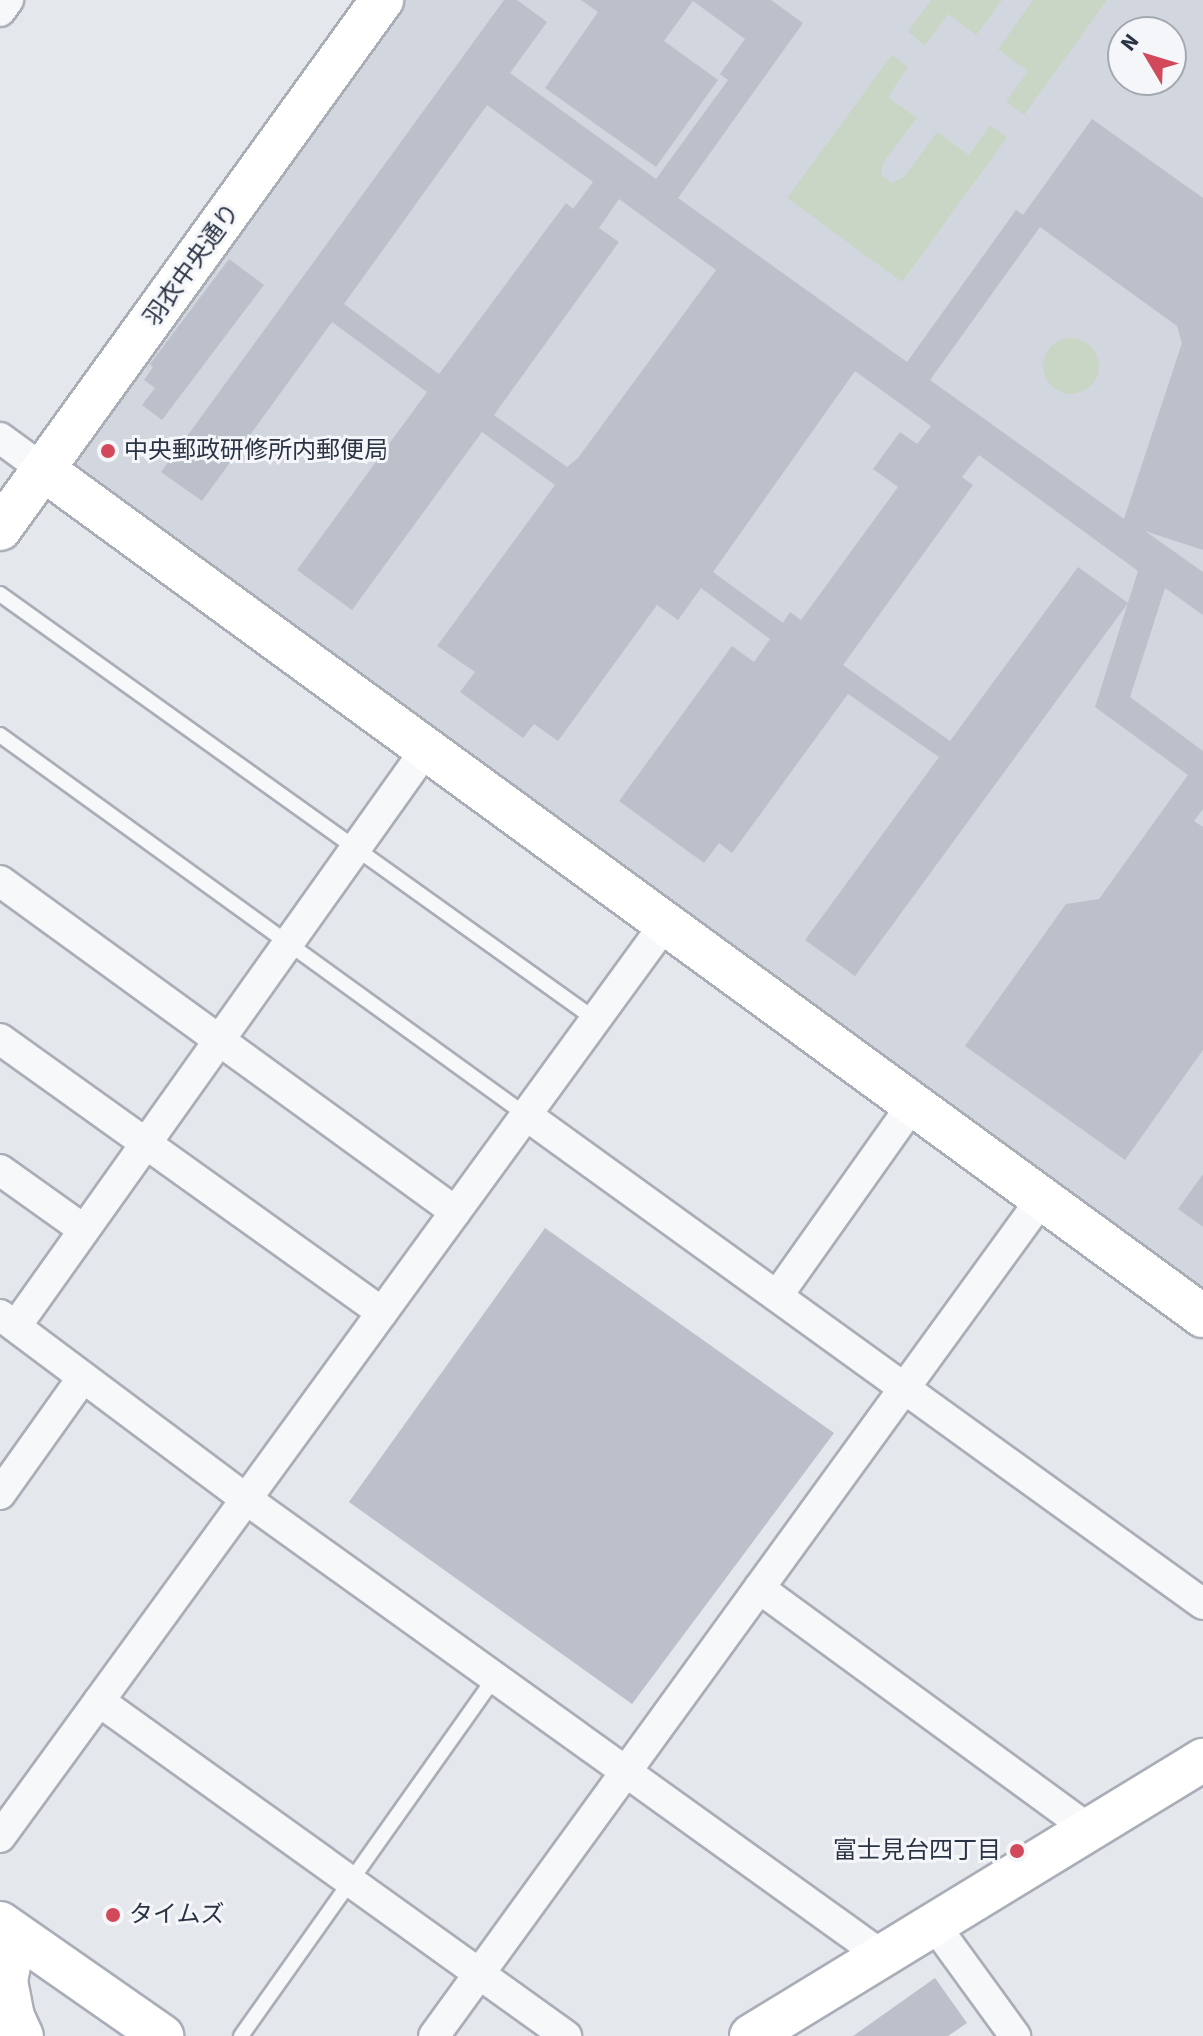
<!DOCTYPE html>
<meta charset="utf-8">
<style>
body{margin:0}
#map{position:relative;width:1203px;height:2036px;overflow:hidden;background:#e4e7ec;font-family:"Source Sans 3","Noto Sans JP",sans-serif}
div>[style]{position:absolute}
.built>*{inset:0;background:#d2d6de}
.green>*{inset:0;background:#c9d6c5}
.round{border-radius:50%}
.building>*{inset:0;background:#bbc0ca}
.roads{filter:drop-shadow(2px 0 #a9aeb7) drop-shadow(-2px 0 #a9aeb7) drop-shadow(0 2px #a9aeb7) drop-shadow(0 -2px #a9aeb7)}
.lane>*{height:14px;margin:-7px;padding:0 7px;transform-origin:7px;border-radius:7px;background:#f7f8fa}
.street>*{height:30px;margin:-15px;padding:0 15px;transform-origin:15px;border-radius:15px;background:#f7f8fa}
.secondary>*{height:42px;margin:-21px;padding:0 21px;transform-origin:21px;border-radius:21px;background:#fff}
.dots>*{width:22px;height:22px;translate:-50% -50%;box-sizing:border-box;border:4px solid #f4f6f9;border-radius:50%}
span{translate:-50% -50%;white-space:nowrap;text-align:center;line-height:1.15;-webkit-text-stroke:6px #f4f6f9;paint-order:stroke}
.street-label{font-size:24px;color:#2b3445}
.poi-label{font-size:24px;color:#2b3445}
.left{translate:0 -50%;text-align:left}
.right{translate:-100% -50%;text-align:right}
.north{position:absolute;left:1107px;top:16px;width:80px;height:80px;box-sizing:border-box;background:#f4f6f9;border:2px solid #a4a8b1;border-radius:50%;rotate:308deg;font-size:22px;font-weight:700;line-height:32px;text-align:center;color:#2b3445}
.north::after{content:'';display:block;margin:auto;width:28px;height:36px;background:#d1495b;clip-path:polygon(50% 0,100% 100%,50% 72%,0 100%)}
</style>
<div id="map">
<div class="built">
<i style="clip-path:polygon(evenodd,399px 0,1203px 0,1203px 1297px,62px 467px,399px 0,1123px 32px,1171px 32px,1171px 80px,1123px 80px,1123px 32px)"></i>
</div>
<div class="green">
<i style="clip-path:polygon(931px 0,1002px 0,976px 35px,948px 14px,925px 45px,908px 32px)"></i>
<i style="clip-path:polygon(1033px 0,1107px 0,1024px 115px,1006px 102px,1028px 71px,998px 49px)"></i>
<i style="clip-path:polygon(892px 55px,908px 67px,888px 97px,917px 118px,883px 163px,881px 175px,892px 183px,904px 177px,937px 132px,969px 155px,990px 125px,1007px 137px,902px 282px,787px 198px)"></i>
<i class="round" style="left:1043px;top:338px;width:56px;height:56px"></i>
</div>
<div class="building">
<i style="clip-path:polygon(evenodd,504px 0,517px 0,547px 22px,510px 73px,656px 179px,728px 80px,720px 74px,745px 39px,693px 1px,664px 41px,718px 80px,656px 167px,545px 88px,598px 12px,581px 0,771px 0,803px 23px,678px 198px,907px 362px,1016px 210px,1023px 215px,1092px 119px,1203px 198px,1203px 550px,1145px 531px,1203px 572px,1203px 615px,1165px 588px,1130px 697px,1203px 751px,1203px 809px,1194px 821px,1203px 827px,1203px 1050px,1125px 1160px,965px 1046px,1066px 904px,1099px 899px,1188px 775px,1095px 707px,1138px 571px,979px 455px,962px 477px,973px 485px,843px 665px,950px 741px,1078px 567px,1128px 603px,855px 976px,805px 940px,939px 757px,848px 694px,732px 853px,719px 843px,704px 863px,619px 801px,732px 646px,754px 662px,770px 639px,701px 588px,678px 620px,657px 605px,558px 741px,534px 724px,523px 738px,460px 692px,475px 672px,437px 646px,555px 485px,482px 432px,352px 610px,297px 570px,427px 392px,332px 322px,202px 501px,161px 472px,504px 0,487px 105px,593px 182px,573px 209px,566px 203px,439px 374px,344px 304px,487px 105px,504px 0,619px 199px,716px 270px,578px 458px,567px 467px,494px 415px,619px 242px,599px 228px,619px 199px,504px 0,1040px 227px,1177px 326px,1182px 343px,1124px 519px,930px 380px,1040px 227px,504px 0,855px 371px,931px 426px,917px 444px,900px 432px,873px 469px,898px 487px,801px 620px,790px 612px,783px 623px,713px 572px,855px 371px)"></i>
<i style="clip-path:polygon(229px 259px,264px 285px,162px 420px,142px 405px,155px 388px,144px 380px,153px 367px,150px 364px)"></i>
<i style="clip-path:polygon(1203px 1174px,1203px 1227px,1178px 1209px)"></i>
<i style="clip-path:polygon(545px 1228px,834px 1433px,632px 1704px,349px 1502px)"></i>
<i style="clip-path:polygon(935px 1978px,967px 2023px,948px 2036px,853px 2036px)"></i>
</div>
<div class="roads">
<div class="lane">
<i style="left:0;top:594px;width:733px;rotate:35.56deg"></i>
<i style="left:0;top:735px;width:649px;rotate:35.85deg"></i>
<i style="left:241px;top:2036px;width:438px;rotate:-54.7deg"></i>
</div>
<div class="street">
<i style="left:0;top:11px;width:14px;rotate:-54deg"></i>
<i style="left:0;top:438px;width:54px;rotate:36deg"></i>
<i style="left:0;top:881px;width:563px;rotate:35.98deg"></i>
<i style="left:0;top:1039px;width:470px;rotate:35.6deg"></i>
<i style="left:526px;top:1115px;width:835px;rotate:35.84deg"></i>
<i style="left:0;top:1170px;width:103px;rotate:35.5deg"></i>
<i style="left:777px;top:1296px;width:235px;rotate:-54.7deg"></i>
<i style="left:0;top:1315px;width:307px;rotate:36.8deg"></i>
<i style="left:246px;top:1499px;width:782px;rotate:35.68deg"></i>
<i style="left:16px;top:1326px;width:706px;rotate:-54.58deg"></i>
<i style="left:0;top:1494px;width:143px;rotate:-54.6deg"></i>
<i style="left:759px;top:1588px;width:411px;rotate:36.2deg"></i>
<i style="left:99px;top:1701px;width:575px;rotate:35.65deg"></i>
<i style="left:0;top:1837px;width:1130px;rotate:-53.93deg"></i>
<i style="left:933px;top:1923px;width:140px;rotate:54deg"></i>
<i style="left:434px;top:2036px;width:1033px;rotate:-54.02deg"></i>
</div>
<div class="secondary">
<i style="left:44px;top:470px;width:1435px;rotate:36.13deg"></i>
<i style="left:0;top:529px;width:653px;rotate:-54.17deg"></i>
<i style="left:0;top:1923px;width:198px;rotate:34.9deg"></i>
<i style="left:15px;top:1935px;width:47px;rotate:101.1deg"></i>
<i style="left:6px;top:1981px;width:37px;rotate:79deg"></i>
<i style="left:13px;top:2017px;width:21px;rotate:65deg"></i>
<i style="left:751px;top:2036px;width:530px;rotate:-31.41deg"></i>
</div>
</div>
<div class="dots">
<i style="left:108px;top:451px;background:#d1495b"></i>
<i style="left:1017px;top:1851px;background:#d1495b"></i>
<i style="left:113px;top:1915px;background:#d1495b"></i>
</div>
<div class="street-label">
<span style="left:192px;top:265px;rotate:-54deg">羽衣中央通り</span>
</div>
<div class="poi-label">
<span class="left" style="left:124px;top:451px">中央郵政研修所内郵便局</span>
<span class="right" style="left:1001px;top:1851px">富士見台四丁目</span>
<span class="left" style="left:129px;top:1915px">タイムズ</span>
</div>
<div class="north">N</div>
</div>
